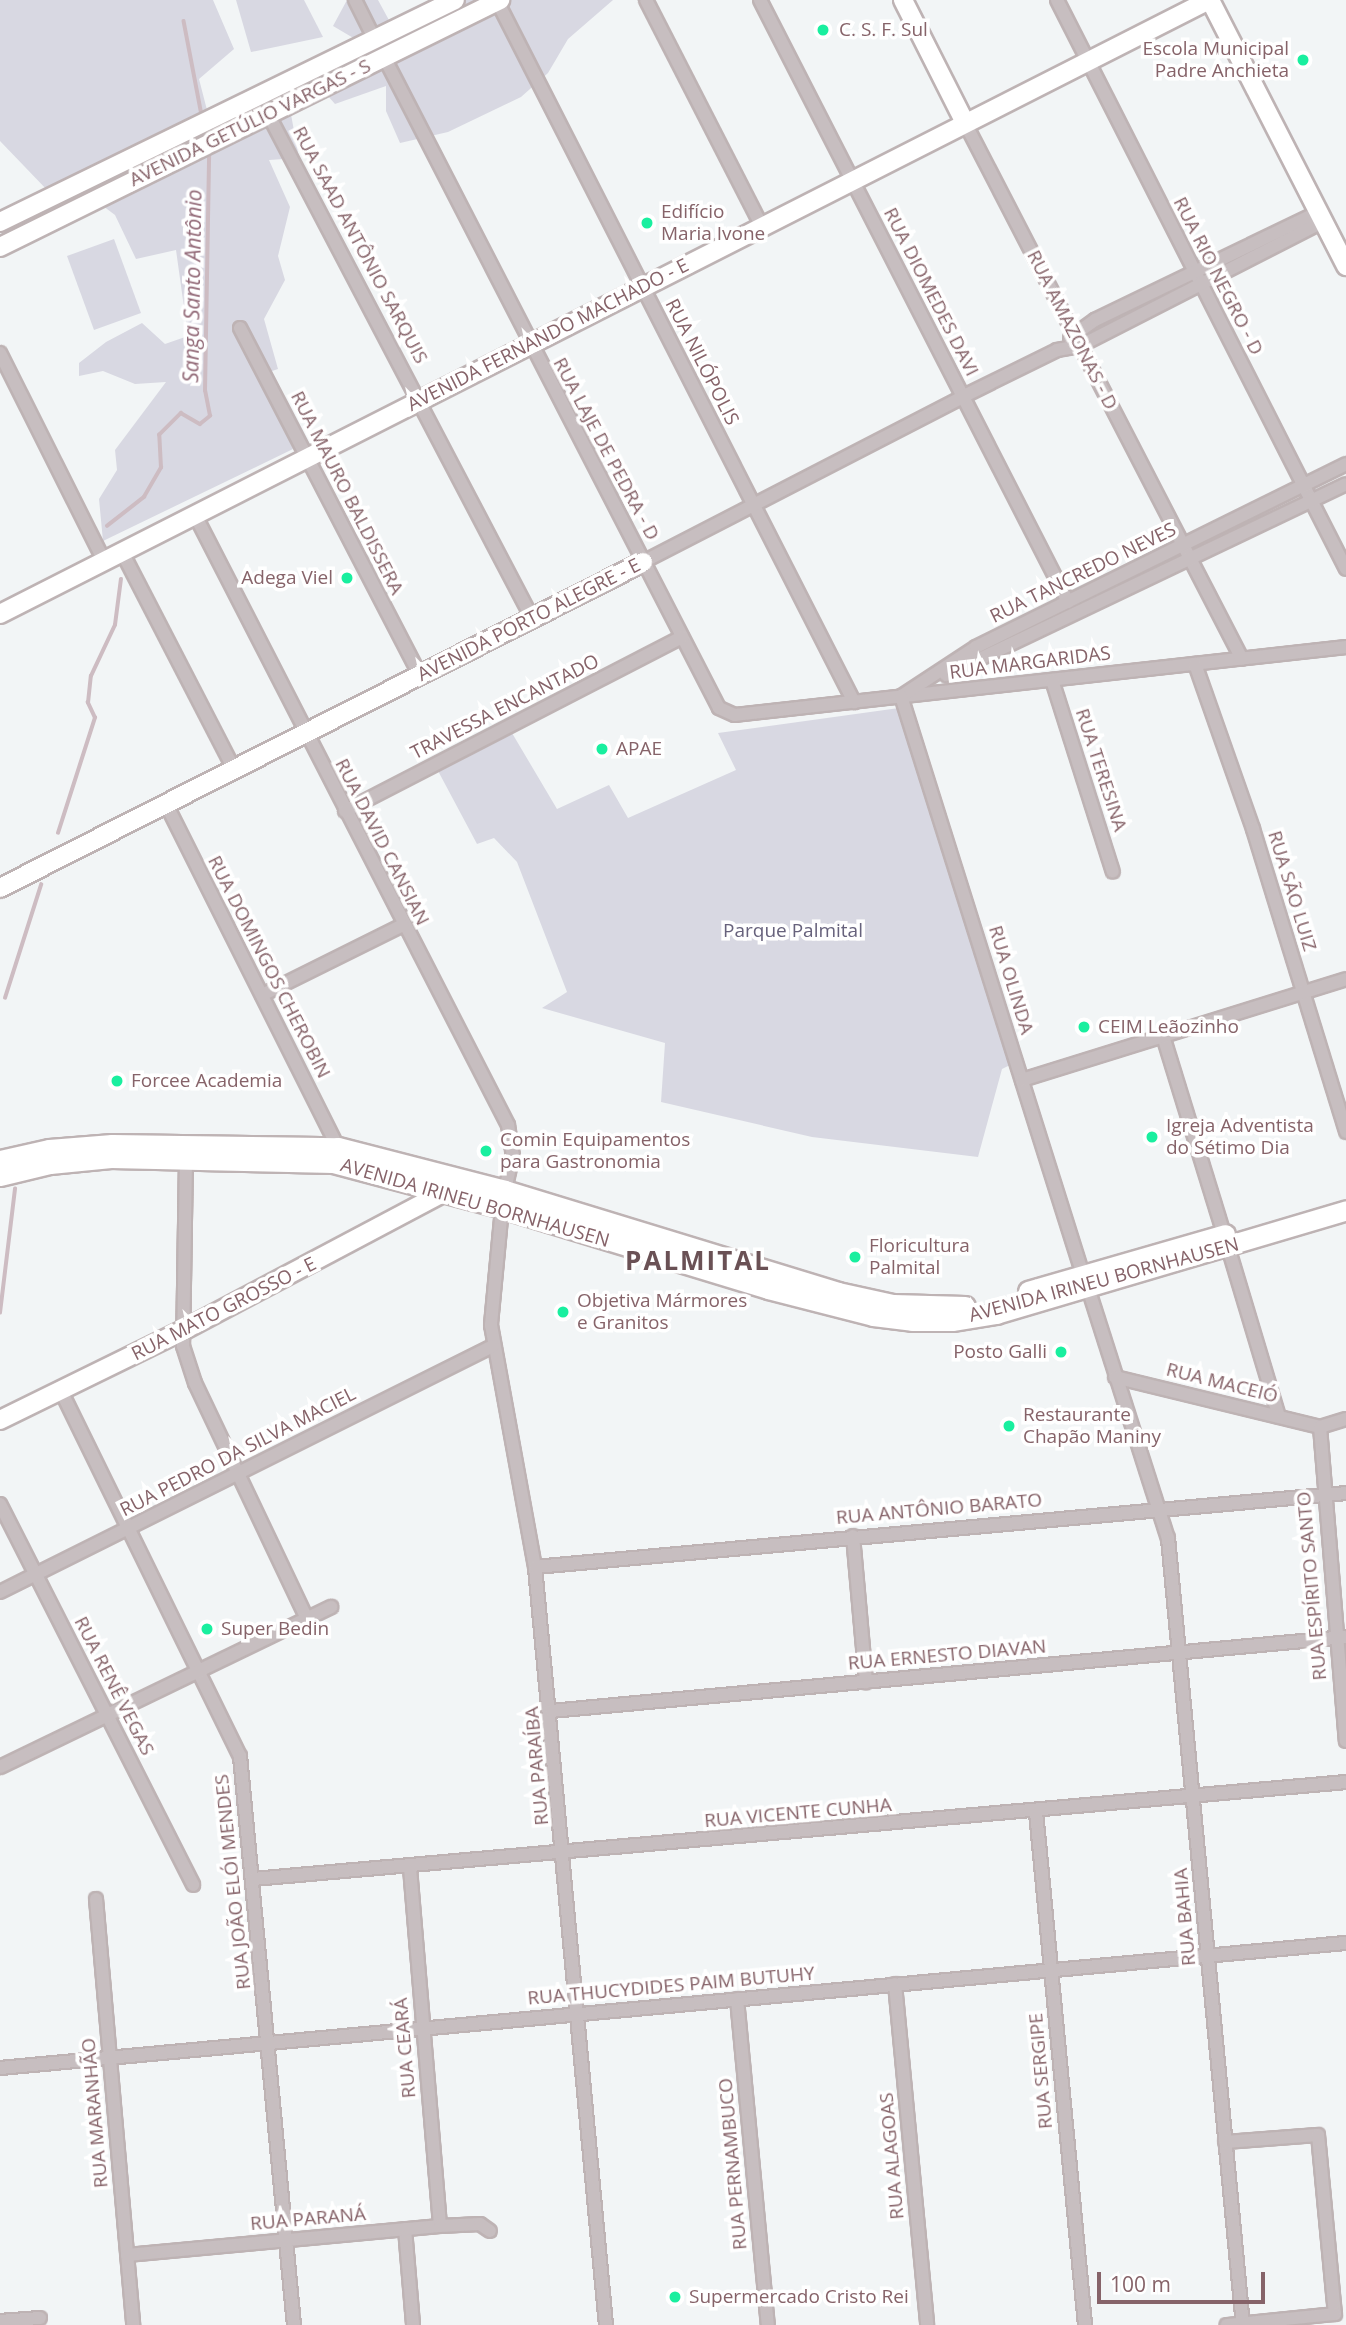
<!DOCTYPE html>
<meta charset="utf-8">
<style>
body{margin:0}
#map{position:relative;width:1346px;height:2325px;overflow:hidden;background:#f2f5f6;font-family:"Open Sans",sans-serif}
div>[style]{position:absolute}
.green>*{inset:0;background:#d8d8e2}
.stream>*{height:3.5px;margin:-1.75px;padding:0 1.75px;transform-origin:1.75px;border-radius:1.75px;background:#cdbcc2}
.roads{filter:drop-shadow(2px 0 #beb3b4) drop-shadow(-2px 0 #beb3b4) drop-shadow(0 2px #beb3b4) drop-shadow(0 -2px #beb3b4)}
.street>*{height:12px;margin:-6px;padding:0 6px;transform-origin:6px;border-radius:6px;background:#c7bec0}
.secondary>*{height:18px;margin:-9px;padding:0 9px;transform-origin:9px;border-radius:9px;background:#fff}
.primary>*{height:19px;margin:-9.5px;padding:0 9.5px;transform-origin:9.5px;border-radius:9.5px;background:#fff}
.dots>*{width:19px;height:19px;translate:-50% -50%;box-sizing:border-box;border:4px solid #fff;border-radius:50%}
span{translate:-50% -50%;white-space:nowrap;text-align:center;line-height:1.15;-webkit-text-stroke:7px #fff;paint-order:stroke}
.poi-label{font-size:19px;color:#866369}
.left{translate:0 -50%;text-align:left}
.right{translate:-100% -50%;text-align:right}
.street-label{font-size:19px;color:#866369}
.park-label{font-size:19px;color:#67627c}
.water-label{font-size:21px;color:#916876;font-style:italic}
.district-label{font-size:26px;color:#6a5155;font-weight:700;letter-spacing:2px}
.scale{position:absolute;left:1097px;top:2272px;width:168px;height:32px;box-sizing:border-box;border:4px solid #866369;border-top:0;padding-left:9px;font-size:21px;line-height:24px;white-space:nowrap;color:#866369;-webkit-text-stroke:5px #fff;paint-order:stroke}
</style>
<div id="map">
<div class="green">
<i style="clip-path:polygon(0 0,213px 0,234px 49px,199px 79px,207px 110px,221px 121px,288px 98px,299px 158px,269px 160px,290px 207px,278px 256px,285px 280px,264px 319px,278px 369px,263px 374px,293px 449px,103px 541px,99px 499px,117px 470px,115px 450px,166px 382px,135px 384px,103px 371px,79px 376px,79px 363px,106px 342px,142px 323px,165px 344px,188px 336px,176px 250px,136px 259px,115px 215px,91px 197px,49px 192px,0 141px)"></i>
<i style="clip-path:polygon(236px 0,304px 0,323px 37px,251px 52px)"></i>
<i style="clip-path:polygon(347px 0,378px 0,390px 22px,423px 29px,437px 20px,428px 0,613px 0,568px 39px,548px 73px,521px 97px,448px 132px,400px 143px,386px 111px,386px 86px,335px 104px,320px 87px,365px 62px,367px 46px,333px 26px)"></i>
<i style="clip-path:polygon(114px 239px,141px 313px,94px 330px,67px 256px)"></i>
<i style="clip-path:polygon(899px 708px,1012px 1064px,1002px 1069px,978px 1157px,812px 1137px,661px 1102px,665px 1043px,542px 1008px,567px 992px,517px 862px,494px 838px,477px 844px,437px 769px,512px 733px,557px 809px,609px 785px,628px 818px,736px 770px,718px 733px)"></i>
</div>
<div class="stream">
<i style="left:184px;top:21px;width:96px;rotate:79.2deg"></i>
<i style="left:107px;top:526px;width:47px;rotate:-38.1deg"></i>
<i style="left:144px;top:497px;width:34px;rotate:-60deg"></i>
<i style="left:161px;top:468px;width:33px;rotate:-93deg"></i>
<i style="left:159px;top:435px;width:31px;rotate:-45deg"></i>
<i style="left:181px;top:413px;width:22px;rotate:30deg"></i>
<i style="left:200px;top:424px;width:13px;rotate:-39deg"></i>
<i style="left:210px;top:416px;width:25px;rotate:-101deg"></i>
<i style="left:205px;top:391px;width:241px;rotate:-89deg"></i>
<i style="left:58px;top:833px;width:121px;rotate:-72.2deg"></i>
<i style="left:95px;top:718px;width:17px;rotate:-115deg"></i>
<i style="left:88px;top:703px;width:27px;rotate:-84deg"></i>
<i style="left:91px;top:676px;width:56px;rotate:-64.8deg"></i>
<i style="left:115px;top:625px;width:46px;rotate:-82.6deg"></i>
<i style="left:5px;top:998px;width:119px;rotate:-72.3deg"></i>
<i style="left:0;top:1313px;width:125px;rotate:-83.1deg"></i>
</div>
<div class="roads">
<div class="street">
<i style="left:355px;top:0;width:45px;rotate:63.4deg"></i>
<i style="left:646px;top:0;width:255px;rotate:62.9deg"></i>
<i style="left:760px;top:0;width:676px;rotate:62.9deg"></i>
<i style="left:1057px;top:0;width:638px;rotate:63.07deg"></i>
<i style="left:497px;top:1px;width:787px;rotate:63.01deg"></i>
<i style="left:384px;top:57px;width:732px;rotate:62.77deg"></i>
<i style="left:719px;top:708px;width:17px;rotate:24deg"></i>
<i style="left:735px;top:715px;width:615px;rotate:-6.35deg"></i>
<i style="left:268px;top:114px;width:569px;rotate:62.35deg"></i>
<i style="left:965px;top:123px;width:603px;rotate:62.67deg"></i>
<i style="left:240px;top:328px;width:391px;rotate:62.6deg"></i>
<i style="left:1070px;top:338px;width:31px;rotate:-36deg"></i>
<i style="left:1095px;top:320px;width:248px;rotate:-25.8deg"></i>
<i style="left:0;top:353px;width:233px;rotate:63.4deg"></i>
<i style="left:195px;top:515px;width:686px;rotate:62.84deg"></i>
<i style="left:508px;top:1125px;width:30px;rotate:81deg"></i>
<i style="left:513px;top:1155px;width:36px;rotate:103deg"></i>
<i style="left:122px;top:552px;width:244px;rotate:62.7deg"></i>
<i style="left:643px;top:562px;width:359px;rotate:-27.3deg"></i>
<i style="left:962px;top:397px;width:106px;rotate:-26.3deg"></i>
<i style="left:1057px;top:350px;width:23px;rotate:-10deg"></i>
<i style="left:1080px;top:346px;width:274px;rotate:-27.1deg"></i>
<i style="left:1195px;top:664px;width:175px;rotate:70.6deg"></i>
<i style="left:1253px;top:829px;width:317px;rotate:72.9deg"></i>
<i style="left:946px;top:675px;width:443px;rotate:-25.5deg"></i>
<i style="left:1052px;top:680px;width:201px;rotate:72.4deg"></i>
<i style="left:903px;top:695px;width:87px;rotate:-33.3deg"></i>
<i style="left:976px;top:647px;width:413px;rotate:-26.3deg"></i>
<i style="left:901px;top:696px;width:607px;rotate:72.55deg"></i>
<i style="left:166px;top:804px;width:384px;rotate:63.4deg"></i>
<i style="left:345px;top:811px;width:379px;rotate:-27.3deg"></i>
<i style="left:262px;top:995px;width:157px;rotate:-26.4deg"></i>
<i style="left:1163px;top:1036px;width:207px;rotate:72.9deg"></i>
<i style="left:1022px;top:1080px;width:339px;rotate:-17.3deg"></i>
<i style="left:186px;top:1158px;width:188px;rotate:90.9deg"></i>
<i style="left:183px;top:1346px;width:39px;rotate:72deg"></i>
<i style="left:195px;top:1383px;width:259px;rotate:64.6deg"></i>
<i style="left:502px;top:1208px;width:118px;rotate:95.4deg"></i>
<i style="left:491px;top:1325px;width:246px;rotate:79.7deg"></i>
<i style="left:535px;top:1567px;width:761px;rotate:84.65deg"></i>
<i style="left:1228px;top:1247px;width:177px;rotate:73.3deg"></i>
<i style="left:1088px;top:1288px;width:262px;rotate:72.3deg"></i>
<i style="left:1168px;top:1538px;width:791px;rotate:84.56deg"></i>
<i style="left:1115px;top:1377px;width:211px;rotate:13.7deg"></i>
<i style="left:61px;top:1391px;width:407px;rotate:63.9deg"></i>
<i style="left:240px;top:1756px;width:572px;rotate:84.58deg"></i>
<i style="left:1320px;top:1427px;width:315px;rotate:85.3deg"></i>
<i style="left:1320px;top:1427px;width:27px;rotate:-17deg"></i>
<i style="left:0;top:1504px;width:427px;rotate:63.1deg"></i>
<i style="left:853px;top:1536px;width:147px;rotate:84.9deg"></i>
<i style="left:535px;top:1567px;width:814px;rotate:-5.21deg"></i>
<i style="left:0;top:1592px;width:551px;rotate:-26.52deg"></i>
<i style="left:551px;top:1711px;width:798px;rotate:-5.32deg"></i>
<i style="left:0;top:1767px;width:368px;rotate:-25.8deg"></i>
<i style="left:1036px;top:1812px;width:515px;rotate:84.54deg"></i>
<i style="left:410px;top:1868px;width:359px;rotate:85.2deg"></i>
<i style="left:253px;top:1879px;width:1097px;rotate:-5.07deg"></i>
<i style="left:96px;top:1899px;width:428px;rotate:85deg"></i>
<i style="left:895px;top:1984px;width:342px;rotate:84.6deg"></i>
<i style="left:737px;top:1999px;width:327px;rotate:84.6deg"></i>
<i style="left:0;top:2068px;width:1352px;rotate:-5.31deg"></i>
<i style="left:1225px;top:2142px;width:93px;rotate:-4.3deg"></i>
<i style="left:1318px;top:2135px;width:180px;rotate:84.6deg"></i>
<i style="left:1335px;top:2314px;width:109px;rotate:174.2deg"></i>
<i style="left:405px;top:2229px;width:96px;rotate:85.2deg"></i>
<i style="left:127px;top:2255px;width:314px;rotate:-5.3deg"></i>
<i style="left:440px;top:2226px;width:40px;rotate:-2.9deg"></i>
<i style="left:480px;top:2224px;width:12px;rotate:35deg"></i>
<i style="left:0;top:2321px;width:40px;rotate:-4.3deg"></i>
</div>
<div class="secondary">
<i style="left:903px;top:0;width:138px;rotate:63.2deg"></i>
<i style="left:1210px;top:0;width:299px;rotate:62.9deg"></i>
<i style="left:0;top:222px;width:506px;rotate:-26.01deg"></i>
<i style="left:0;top:247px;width:558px;rotate:-26.29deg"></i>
<i style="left:0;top:614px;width:1356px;rotate:-26.92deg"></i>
<i style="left:0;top:888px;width:721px;rotate:-26.88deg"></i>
<i style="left:0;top:1420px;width:203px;rotate:-26.1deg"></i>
<i style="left:182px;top:1331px;width:297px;rotate:-27.9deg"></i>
</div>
<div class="primary">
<i style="left:0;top:1160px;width:50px;rotate:-12.7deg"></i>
<i style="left:49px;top:1149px;width:63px;rotate:-4.5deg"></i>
<i style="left:112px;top:1144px;width:226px;rotate:0.8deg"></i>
<i style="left:338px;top:1147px;width:172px;rotate:14.4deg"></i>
<i style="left:505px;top:1190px;width:348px;rotate:17deg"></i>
<i style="left:838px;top:1292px;width:56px;rotate:12.3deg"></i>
<i style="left:893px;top:1304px;width:72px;rotate:1.6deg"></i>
<i style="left:0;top:1176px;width:51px;rotate:-13.5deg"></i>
<i style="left:50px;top:1164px;width:61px;rotate:-5.6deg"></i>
<i style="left:111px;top:1158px;width:222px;rotate:1.3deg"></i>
<i style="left:333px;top:1163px;width:175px;rotate:14.9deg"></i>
<i style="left:502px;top:1208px;width:278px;rotate:16.9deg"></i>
<i style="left:768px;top:1289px;width:108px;rotate:14.4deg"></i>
<i style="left:873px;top:1316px;width:39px;rotate:7deg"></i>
<i style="left:912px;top:1321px;width:40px"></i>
<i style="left:952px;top:1321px;width:45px;rotate:-9deg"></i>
<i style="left:996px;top:1314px;width:365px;rotate:-16.5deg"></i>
<i style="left:1028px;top:1291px;width:205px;rotate:-16.1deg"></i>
</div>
</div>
<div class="dots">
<i style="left:823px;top:30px;background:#19ef9f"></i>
<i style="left:1303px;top:60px;background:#19ef9f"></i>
<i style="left:647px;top:223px;background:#19ef9f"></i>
<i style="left:347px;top:578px;background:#19ef9f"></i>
<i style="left:602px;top:749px;background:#19ef9f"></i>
<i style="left:1084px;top:1027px;background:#19ef9f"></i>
<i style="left:117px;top:1081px;background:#19ef9f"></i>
<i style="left:1152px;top:1137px;background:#19ef9f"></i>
<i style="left:486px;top:1151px;background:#19ef9f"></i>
<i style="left:855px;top:1257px;background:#19ef9f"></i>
<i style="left:563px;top:1312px;background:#19ef9f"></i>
<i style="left:1061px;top:1352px;background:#19ef9f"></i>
<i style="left:1009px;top:1426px;background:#19ef9f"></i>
<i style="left:207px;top:1629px;background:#19ef9f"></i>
<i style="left:675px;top:2297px;background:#19ef9f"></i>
</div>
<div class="poi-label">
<span class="left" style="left:839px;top:30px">C. S. F. Sul</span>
<span class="right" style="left:1289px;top:60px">Escola Municipal<br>Padre Anchieta</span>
<span class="left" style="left:661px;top:223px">Edifício<br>Maria Ivone</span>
<span class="right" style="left:333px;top:578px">Adega Viel</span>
<span class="left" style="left:616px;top:749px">APAE</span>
<span class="left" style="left:1098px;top:1027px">CEIM Leãozinho</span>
<span class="left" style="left:131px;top:1081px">Forcee Academia</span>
<span class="left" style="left:1166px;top:1137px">Igreja Adventista<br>do Sétimo Dia</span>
<span class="left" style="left:500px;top:1151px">Comin Equipamentos<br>para Gastronomia</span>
<span class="left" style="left:869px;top:1257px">Floricultura<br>Palmital</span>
<span class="left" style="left:577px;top:1312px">Objetiva Mármores<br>e Granitos</span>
<span class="right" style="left:1047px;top:1352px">Posto Galli</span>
<span class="left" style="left:1023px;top:1426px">Restaurante<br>Chapão Maniny</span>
<span class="left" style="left:221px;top:1629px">Super Bedin</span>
<span class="left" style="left:689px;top:2297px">Supermercado Cristo Rei</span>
</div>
<div class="street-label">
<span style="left:250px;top:123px;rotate:-26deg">AVENIDA GETÚLIO VARGAS - S</span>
<span style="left:360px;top:245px;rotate:62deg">RUA SAAD ANTÔNIO SARQUIS</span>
<span style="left:1218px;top:276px;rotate:63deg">RUA RIO NEGRO - D</span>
<span style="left:931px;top:292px;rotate:63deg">RUA DIOMEDES DAVI</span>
<span style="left:1072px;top:330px;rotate:63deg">RUA AMAZONAS - D</span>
<span style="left:548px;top:335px;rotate:-27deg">AVENIDA FERNANDO MACHADO - E</span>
<span style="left:702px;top:362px;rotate:63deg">RUA NILÓPOLIS</span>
<span style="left:606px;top:449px;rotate:62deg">RUA LAJE DE PEDRA - D</span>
<span style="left:347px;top:493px;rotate:63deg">RUA MAURO BALDISSERA</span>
<span style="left:1083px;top:573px;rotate:-26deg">RUA TANCREDO NEVES</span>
<span style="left:529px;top:620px;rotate:-27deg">AVENIDA PORTO ALEGRE - E</span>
<span style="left:1030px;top:663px;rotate:-7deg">RUA MARGARIDAS</span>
<span style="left:505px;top:707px;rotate:-27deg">TRAVESSA ENCANTADO</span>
<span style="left:1101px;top:770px;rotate:72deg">RUA TERESINA</span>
<span style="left:382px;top:842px;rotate:63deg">RUA DAVID CANSIAN</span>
<span style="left:1292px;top:891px;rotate:73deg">RUA SÃO LUIZ</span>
<span style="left:269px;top:967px;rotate:63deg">RUA DOMINGOS CHEROBIN</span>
<span style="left:1011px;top:980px;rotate:73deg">RUA OLINDA</span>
<span style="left:475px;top:1203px;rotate:16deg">AVENIDA IRINEU BORNHAUSEN</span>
<span style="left:1104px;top:1280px;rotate:-15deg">AVENIDA IRINEU BORNHAUSEN</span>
<span style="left:224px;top:1309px;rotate:-27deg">RUA MATO GROSSO - E</span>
<span style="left:1222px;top:1383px;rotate:14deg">RUA MACEIÓ</span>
<span style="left:238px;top:1452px;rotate:-27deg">RUA PEDRO DA SILVA MACIEL</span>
<span style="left:939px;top:1509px;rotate:-5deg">RUA ANTÔNIO BARATO</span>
<span style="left:1312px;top:1586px;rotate:-95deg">RUA ESPÍRITO SANTO</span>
<span style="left:947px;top:1655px;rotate:-5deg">RUA ERNESTO DIAVAN</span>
<span style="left:114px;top:1686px;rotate:63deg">RUA RENÊ VEGAS</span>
<span style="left:537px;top:1766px;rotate:-95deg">RUA PARAÍBA</span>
<span style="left:798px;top:1813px;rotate:-5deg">RUA VICENTE CUNHA</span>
<span style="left:233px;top:1882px;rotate:-96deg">RUA JOÃO ELÓI MENDES</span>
<span style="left:1185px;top:1917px;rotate:-95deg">RUA BAHIA</span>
<span style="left:671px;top:1986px;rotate:-5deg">RUA THUCYDIDES PAIM BUTUHY</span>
<span style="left:405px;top:2048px;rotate:-95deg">RUA CEARÁ</span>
<span style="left:1041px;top:2071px;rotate:-95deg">RUA SERGIPE</span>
<span style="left:95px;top:2113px;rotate:-95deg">RUA MARANHÃO</span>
<span style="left:892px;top:2156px;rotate:-95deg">RUA ALAGOAS</span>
<span style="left:733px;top:2164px;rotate:-95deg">RUA PERNAMBUCO</span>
<span style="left:308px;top:2219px;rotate:-5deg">RUA PARANÁ</span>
</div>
<div class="park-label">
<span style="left:793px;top:931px">Parque Palmital</span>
</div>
<div class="water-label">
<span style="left:192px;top:286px;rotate:-89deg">Sanga Santo Antônio</span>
</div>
<div class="district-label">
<span style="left:698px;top:1261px">PALMITAL</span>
</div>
<div class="scale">100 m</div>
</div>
